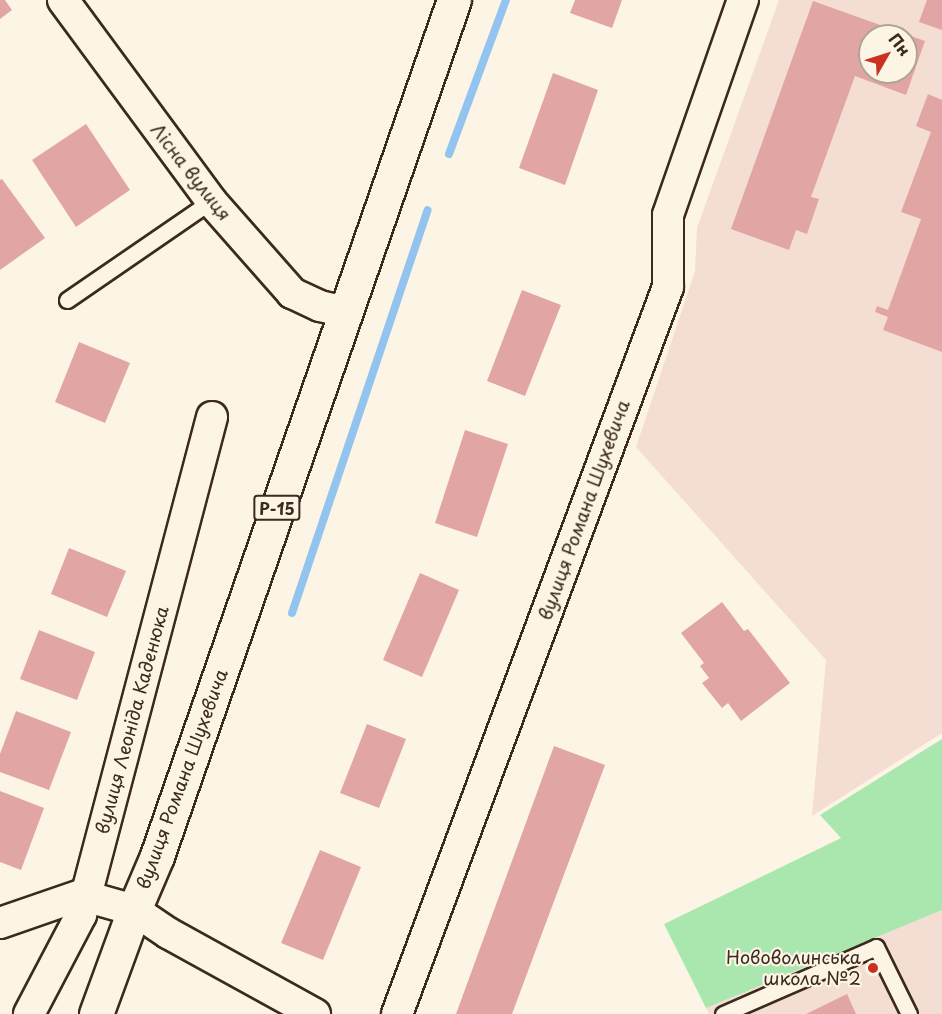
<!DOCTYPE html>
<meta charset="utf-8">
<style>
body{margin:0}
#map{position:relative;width:942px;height:1014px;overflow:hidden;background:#fcf5e5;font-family:"Playpen Sans",sans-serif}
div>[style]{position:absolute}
.built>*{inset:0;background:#f4ddd2}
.green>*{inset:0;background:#a9e7ae}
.stream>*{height:8px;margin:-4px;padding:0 4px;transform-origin:4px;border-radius:4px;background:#93c3ef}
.building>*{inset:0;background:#e1a6a4}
.roads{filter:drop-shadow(2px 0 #3b2a1e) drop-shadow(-2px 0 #3b2a1e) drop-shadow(0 2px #3b2a1e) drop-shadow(0 -2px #3b2a1e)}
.lane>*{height:15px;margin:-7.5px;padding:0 7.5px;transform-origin:7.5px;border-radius:7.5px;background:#fcf5e5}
.street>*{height:30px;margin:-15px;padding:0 15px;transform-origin:15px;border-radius:15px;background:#fcf5e5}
.primary>*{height:33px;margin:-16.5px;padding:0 16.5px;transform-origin:16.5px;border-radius:16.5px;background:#fcf5e5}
.dots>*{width:16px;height:16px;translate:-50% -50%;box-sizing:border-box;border:3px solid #fcf5e5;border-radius:50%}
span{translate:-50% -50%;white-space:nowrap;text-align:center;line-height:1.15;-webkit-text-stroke:4.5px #fcf5e5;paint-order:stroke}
.shield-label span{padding:2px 4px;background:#fcf5e5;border:2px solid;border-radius:4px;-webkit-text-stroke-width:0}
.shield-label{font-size:16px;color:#3b2a1e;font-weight:700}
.street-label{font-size:18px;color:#3b2a1e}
.poi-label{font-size:18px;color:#3b2a1e}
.right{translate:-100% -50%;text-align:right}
.north{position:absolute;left:858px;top:24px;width:60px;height:60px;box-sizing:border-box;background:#fcf5e5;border:2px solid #afa495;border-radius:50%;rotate:51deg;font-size:16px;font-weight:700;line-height:24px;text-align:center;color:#3b2a1e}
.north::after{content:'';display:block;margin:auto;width:21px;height:27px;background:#c8321e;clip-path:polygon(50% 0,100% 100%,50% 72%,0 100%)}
</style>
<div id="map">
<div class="built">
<i style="clip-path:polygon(evenodd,779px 0,942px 0,942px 733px,812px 816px,826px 660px,636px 447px,695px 271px,697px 228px,779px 0,870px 36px,906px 36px,906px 72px,870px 72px,870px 36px)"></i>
<i style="clip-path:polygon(942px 910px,942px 1014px,709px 1014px,706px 1008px)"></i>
</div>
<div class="green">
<i style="clip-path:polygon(942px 739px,942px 910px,706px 1008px,664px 924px,841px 838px,820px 815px)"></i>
</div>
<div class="stream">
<i style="left:449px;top:154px;width:164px;rotate:-69.7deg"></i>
<i style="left:292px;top:613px;width:425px;rotate:-71.4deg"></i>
</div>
<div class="building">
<i style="clip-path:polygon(0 0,5px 0,12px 10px,0 19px)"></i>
<i style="clip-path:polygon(575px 0,622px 0,612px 28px,570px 13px)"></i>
<i style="clip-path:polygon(927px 0,942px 0,942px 30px,919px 22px)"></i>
<i style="clip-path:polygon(evenodd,813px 1px,925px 41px,906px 95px,855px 76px,811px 197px,819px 199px,807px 234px,796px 230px,789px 250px,731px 229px,813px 1px,870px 36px,906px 36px,906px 72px,870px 72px,870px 36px)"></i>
<i style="clip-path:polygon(553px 73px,598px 90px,565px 185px,519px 168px)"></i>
<i style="clip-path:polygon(928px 94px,942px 100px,942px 352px,883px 330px,888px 317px,875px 312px,877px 306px,888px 310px,921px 219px,901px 212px,931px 132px,916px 126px)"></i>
<i style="clip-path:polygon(86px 124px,130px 190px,76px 227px,32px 160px)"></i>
<i style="clip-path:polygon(2px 179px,45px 238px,0 270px,0 180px)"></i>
<i style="clip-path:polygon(522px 290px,561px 305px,525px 396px,487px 381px)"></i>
<i style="clip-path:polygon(79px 342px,130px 363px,105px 423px,55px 402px)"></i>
<i style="clip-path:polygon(465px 430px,508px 444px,477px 537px,435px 523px)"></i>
<i style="clip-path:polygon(69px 548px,126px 571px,107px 617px,51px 594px)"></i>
<i style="clip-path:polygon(420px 573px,459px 590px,422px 677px,383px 660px)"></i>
<i style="clip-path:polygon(722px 602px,744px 631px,748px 629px,790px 683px,741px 721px,728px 703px,722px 708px,702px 683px,709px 678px,700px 666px,704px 663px,681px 633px)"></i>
<i style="clip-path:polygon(39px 630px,95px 652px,77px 700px,20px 679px)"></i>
<i style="clip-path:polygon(16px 711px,71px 732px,49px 790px,0 772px,0 754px)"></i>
<i style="clip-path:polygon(367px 724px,406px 739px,379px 808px,340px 793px)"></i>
<i style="clip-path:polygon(554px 746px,605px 765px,544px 928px,512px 1014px,456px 1014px)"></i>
<i style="clip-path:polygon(0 791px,44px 808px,21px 870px,0 862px)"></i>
<i style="clip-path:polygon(320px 850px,361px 867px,323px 960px,281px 943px)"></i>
<i style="clip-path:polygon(847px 994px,856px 1014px,806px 1014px)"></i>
</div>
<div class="roads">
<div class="lane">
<i style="left:67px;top:300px;width:175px;rotate:-34.5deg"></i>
<i style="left:723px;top:1014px;width:167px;rotate:-23.6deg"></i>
<i style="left:876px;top:947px;width:75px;rotate:63.8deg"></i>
</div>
<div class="street">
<i style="left:63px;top:0;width:250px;rotate:53.6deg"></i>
<i style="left:211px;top:201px;width:123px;rotate:48.6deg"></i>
<i style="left:292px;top:293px;width:31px;rotate:25deg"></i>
<i style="left:320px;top:306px;width:26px;rotate:13deg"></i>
<i style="left:0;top:923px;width:86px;rotate:-19.1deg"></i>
<i style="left:81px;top:895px;width:55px;rotate:15.8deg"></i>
<i style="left:134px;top:910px;width:41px;rotate:34.1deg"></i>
<i style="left:168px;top:933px;width:168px;rotate:28.9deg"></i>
<i style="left:29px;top:1014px;width:112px;rotate:-62.3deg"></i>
<i style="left:81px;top:915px;width:515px;rotate:-75.26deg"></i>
<i style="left:397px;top:1014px;width:776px;rotate:-69.56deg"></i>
<i style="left:668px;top:287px;width:72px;rotate:-90deg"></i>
<i style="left:668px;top:215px;width:228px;rotate:-70.8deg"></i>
</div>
<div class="primary">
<i style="left:96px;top:1014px;width:111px;rotate:-69.9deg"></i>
<i style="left:134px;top:910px;width:59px;rotate:-66.9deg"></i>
<i style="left:157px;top:856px;width:906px;rotate:-70.87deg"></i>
</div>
</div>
<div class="dots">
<i style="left:873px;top:968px;background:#c8321e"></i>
</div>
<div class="shield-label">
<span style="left:277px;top:508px">Р-15</span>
</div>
<div class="street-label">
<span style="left:191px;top:172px;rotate:52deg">Лісна вулиця</span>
<span style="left:584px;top:510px;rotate:-70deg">вулиця Романа Шухевича</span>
<span style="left:132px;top:720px;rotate:-75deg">вулиця Леоніда Каденюка</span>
<span style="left:182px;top:779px;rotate:-70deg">вулиця Романа Шухевича</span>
</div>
<div class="poi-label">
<span class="right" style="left:861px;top:968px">Нововолинська<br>школа №2</span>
</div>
<div class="north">Пн</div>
</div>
